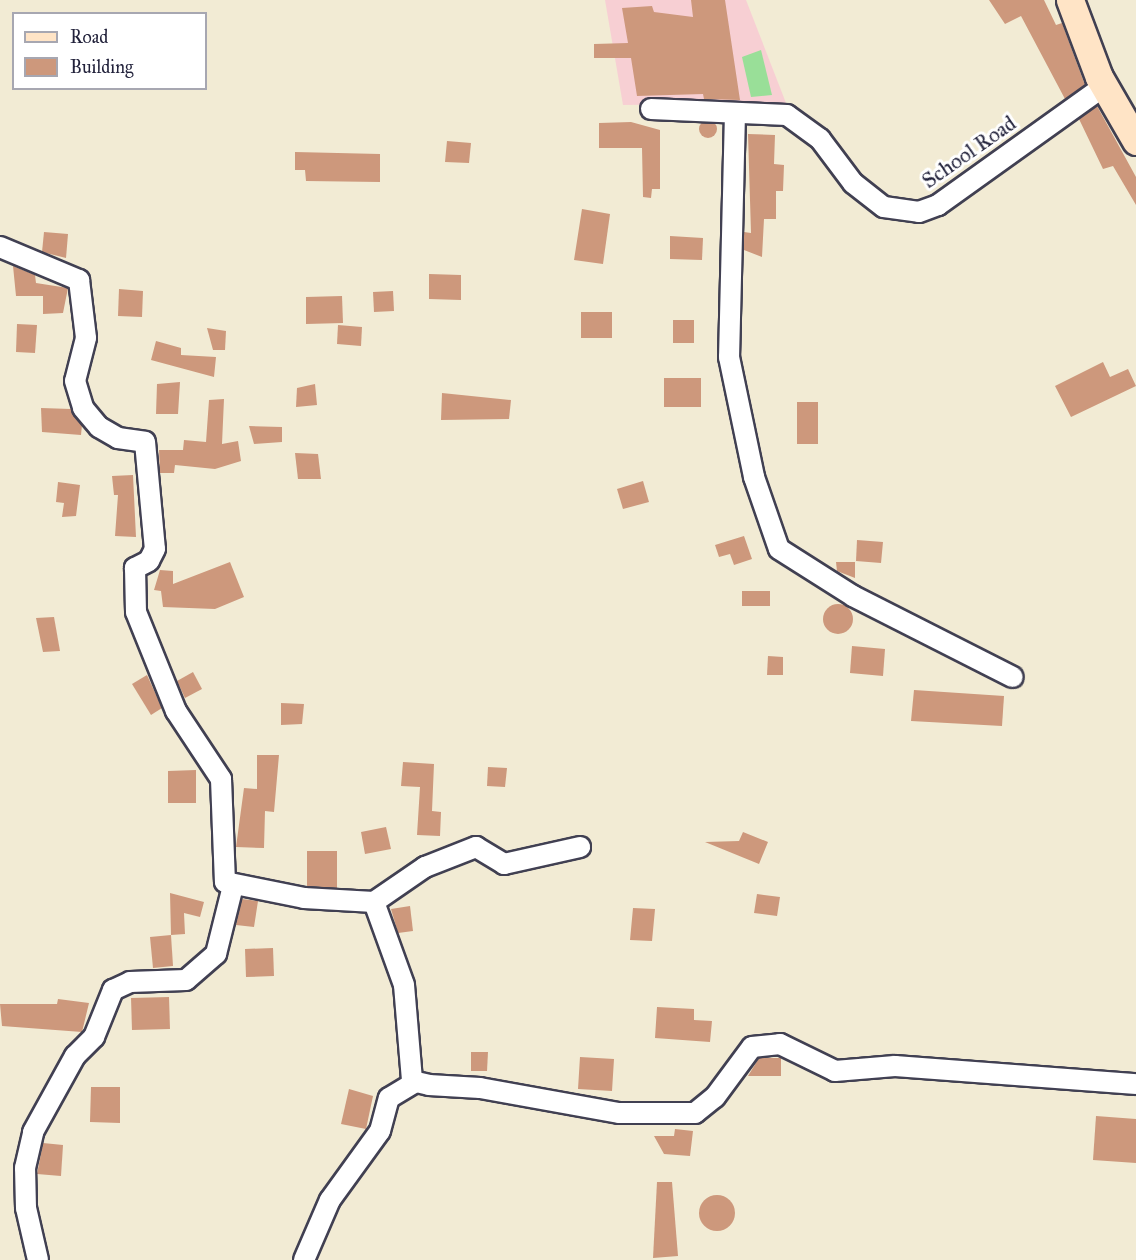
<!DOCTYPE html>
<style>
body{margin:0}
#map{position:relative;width:1136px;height:1260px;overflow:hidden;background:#f2ebd4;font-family:"IM FELL Great Primer",serif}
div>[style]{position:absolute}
.built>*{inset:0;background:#f7cfd3}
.green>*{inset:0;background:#99df98}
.building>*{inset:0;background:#cd987c}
.round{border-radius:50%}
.roads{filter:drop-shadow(2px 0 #414052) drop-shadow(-2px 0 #414052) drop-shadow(0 2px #414052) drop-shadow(0 -2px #414052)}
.minor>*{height:20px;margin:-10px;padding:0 10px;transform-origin:10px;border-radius:10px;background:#fff}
.secondary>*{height:27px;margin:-13.5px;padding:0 13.5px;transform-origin:13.5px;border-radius:13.5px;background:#ffe4c6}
span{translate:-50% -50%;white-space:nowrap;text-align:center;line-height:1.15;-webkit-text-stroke:6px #fff;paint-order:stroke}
.street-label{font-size:21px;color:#22223b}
.legend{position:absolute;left:12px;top:12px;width:195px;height:78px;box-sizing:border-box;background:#fff;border:2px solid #a7a7b1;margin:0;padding:8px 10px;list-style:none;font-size:18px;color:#22223b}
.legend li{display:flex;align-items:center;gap:12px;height:30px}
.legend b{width:30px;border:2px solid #a7a7b1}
</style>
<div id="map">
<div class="built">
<i style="clip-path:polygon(605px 0,746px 0,786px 103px,623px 105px)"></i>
</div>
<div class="green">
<i style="clip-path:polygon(761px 50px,772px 95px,751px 97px,742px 57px)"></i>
</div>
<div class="building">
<i style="clip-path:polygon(691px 0,725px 0,740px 100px,704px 99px,703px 94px,637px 96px,631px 58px,594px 58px,594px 44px,628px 43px,622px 8px,652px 6px,654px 12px,693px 17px)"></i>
<i style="clip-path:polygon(989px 0,1044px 0,1056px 25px,1062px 23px,1085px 85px,1065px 99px,1021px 16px,1005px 24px)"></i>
<i style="clip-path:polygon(1097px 106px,1136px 177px,1136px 205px,1113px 166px,1103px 169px,1079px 119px)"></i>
<i class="round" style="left:699px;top:120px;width:18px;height:18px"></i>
<i style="clip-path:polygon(631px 122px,660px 130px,660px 189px,652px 189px,651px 198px,643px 197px,642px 148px,599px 148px,599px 123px)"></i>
<i style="clip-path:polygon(748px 134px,775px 135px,774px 164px,784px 165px,783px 191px,776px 191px,776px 219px,764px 219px,762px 257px,744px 250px,744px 232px,751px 233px)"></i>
<i style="clip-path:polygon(447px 141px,471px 143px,469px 163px,445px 162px)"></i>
<i style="clip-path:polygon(295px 152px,380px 154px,380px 182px,306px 181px,305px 170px,295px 170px)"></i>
<i style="clip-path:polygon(582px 209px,610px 214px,603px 264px,574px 260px)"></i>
<i style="clip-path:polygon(44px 232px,68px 234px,66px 258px,42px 252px)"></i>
<i style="clip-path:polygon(670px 236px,703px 238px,702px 260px,670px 259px)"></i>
<i style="clip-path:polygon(13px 266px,35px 275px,36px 283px,68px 288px,63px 313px,43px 314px,43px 296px,16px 296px)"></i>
<i style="clip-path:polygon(429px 274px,461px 275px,461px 300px,429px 299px)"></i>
<i style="clip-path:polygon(119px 289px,143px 291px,142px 317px,118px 316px)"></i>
<i style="clip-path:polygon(393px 291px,394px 311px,374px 312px,373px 292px)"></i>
<i style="clip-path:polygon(342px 296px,343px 323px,306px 324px,306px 297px)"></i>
<i style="clip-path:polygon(581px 312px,612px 312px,612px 338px,581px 338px)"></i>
<i style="clip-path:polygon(673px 320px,694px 320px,694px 343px,673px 343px)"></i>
<i style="clip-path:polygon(17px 324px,37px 325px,35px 353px,16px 352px)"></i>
<i style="clip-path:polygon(338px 325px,362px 327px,361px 346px,337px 344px)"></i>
<i style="clip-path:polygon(207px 328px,226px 331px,225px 350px,213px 350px)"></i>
<i style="clip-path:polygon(156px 341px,181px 348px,181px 355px,216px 357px,214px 377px,151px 360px)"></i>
<i style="clip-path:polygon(1103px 362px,1110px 377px,1128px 369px,1136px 386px,1071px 417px,1055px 386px)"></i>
<i style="clip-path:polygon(664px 378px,701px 378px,701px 407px,664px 407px)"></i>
<i style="clip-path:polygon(180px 382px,178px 414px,156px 414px,157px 384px)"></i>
<i style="clip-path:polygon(315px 384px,317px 405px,296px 407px,297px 388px)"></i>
<i style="clip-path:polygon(442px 393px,511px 400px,509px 419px,441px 420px)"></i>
<i style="clip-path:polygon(224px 399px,222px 444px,238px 441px,241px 461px,215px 469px,175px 465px,174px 473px,160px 473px,159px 450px,183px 450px,184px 440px,206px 442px,209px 400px)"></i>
<i style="clip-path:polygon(797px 402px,818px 402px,818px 444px,797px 444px)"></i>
<i style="clip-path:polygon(41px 408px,71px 409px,82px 425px,81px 435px,42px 432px)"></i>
<i style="clip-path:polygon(249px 426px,282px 427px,282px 442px,254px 444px)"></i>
<i style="clip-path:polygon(295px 453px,318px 454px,321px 479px,298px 479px)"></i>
<i style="clip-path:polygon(133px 475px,136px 537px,115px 536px,118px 495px,114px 495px,112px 476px)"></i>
<i style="clip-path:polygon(643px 481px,649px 502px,623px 509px,617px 489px)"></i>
<i style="clip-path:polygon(58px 482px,80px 485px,76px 516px,62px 517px,64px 503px,56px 502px)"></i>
<i style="clip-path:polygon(744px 536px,752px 559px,734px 565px,730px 554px,719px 557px,715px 545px)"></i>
<i style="clip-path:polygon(857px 540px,883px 542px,881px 563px,856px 561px)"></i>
<i style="clip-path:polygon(230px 562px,244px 597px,215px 609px,163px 607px,161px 591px,154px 590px,160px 570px,173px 571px,173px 584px)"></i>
<i style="clip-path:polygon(836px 562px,855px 562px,855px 578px,837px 571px)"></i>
<i style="clip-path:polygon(742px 591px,770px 591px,770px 606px,742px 606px)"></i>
<i class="round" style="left:823px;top:604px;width:30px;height:30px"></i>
<i style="clip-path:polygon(54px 617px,60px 651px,43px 652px,36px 618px)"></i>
<i style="clip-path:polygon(852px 646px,885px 649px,883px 676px,850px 673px)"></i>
<i style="clip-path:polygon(768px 656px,783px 657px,783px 675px,767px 675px)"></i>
<i style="clip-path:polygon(193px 672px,202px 689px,185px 698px,177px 681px)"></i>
<i style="clip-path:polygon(147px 675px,162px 708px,151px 715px,132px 684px)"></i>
<i style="clip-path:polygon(914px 690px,1004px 696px,1002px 726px,911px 721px)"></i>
<i style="clip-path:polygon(281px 703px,304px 704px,302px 724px,281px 725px)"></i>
<i style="clip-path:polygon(257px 755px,279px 755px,274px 812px,265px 811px,264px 848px,236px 847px,244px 788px,257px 789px)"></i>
<i style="clip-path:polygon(403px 762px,434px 764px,432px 811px,441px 812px,440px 836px,417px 835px,420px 787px,401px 786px)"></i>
<i style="clip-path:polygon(488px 767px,507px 768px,505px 787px,487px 786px)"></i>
<i style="clip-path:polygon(196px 770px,196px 803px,168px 803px,168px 771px)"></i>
<i style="clip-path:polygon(386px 827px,391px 849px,365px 854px,361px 832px)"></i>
<i style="clip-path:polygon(743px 832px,768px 842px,759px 864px,705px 842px,739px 841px)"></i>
<i style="clip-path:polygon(307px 851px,337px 851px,337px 888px,307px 886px)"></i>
<i style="clip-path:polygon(170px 893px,204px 902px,200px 917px,184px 913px,185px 934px,171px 935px)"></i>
<i style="clip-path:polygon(757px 894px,780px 897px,777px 916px,754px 913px)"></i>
<i style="clip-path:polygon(242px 899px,258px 901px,254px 927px,236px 925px)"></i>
<i style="clip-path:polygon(410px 906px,413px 931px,398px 933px,391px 909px)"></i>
<i style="clip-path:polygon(633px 908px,655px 909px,652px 941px,630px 940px)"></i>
<i style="clip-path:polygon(171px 935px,173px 966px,153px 968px,150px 937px)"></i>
<i style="clip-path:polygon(273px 948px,274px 976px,246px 977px,245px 949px)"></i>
<i style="clip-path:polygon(169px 997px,170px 1029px,132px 1030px,131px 998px)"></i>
<i style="clip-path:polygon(58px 999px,89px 1003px,82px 1032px,2px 1026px,0 1004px,57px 1004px)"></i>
<i style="clip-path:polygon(657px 1007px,694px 1009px,694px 1020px,712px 1021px,710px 1042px,655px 1038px)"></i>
<i style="clip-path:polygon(471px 1052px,488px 1052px,487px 1071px,471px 1071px)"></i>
<i style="clip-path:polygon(580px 1057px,614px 1059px,612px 1091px,578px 1089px)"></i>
<i style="clip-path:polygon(759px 1058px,781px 1058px,781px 1076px,748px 1076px)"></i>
<i style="clip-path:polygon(91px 1087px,120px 1087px,120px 1123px,90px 1122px)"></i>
<i style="clip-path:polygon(349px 1089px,373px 1096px,366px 1129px,341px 1124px)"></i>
<i style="clip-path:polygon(1096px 1116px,1136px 1119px,1136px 1163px,1093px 1160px)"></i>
<i style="clip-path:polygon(675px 1129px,693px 1131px,690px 1156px,664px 1154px,654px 1136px,674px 1136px)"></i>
<i style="clip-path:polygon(43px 1143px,63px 1145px,61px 1176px,37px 1174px)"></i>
<i style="clip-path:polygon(657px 1182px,672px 1182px,678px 1256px,653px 1258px)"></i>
<i class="round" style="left:699px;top:1195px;width:36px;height:36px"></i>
</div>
<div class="roads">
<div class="minor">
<i style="left:651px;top:109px;width:136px;rotate:2.5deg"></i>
<i style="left:787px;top:115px;width:41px;rotate:36deg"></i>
<i style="left:820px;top:139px;width:55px;rotate:53.1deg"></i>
<i style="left:853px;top:183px;width:39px;rotate:38deg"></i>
<i style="left:884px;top:207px;width:35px;rotate:8deg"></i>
<i style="left:919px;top:212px;width:20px;rotate:-20deg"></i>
<i style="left:938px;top:205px;width:204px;rotate:-35.6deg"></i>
<i style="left:735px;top:113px;width:244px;rotate:91.4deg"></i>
<i style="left:729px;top:357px;width:123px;rotate:78.2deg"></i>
<i style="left:754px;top:477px;width:76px;rotate:70.9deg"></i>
<i style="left:779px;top:549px;width:88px;rotate:32.4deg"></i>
<i style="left:853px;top:596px;width:179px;rotate:26.9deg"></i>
<i style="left:0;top:247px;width:86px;rotate:22.7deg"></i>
<i style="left:79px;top:280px;width:58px;rotate:83.1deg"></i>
<i style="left:86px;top:338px;width:44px;rotate:104.3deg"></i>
<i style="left:75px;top:381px;width:28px;rotate:73deg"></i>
<i style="left:83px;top:408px;width:25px;rotate:50deg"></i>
<i style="left:99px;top:427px;width:22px;rotate:30deg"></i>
<i style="left:118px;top:438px;width:27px;rotate:8deg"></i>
<i style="left:145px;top:442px;width:107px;rotate:84.7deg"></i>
<i style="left:155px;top:549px;width:13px;rotate:117deg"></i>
<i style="left:149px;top:561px;width:16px;rotate:153deg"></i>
<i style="left:135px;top:568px;width:44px;rotate:88.7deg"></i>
<i style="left:136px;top:612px;width:107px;rotate:68deg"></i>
<i style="left:176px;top:711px;width:82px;rotate:56.5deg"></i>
<i style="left:221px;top:779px;width:103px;rotate:87.8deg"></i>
<i style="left:225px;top:882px;width:81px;rotate:11.4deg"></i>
<i style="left:304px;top:898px;width:70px;rotate:3.3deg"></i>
<i style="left:374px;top:902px;width:62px;rotate:-34.5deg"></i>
<i style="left:425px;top:867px;width:55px;rotate:-21.4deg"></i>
<i style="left:476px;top:847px;width:33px;rotate:31deg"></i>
<i style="left:504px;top:864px;width:78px;rotate:-12.6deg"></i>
<i style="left:374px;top:902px;width:88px;rotate:70.1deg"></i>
<i style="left:404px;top:985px;width:96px;rotate:85.2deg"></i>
<i style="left:412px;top:1081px;width:17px;rotate:13deg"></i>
<i style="left:429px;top:1085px;width:51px;rotate:3.4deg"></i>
<i style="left:480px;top:1088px;width:141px;rotate:10.2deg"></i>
<i style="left:619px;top:1113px;width:76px"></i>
<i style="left:695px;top:1113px;width:26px;rotate:-39deg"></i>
<i style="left:715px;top:1097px;width:62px;rotate:-53.5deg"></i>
<i style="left:752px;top:1047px;width:28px;rotate:-6deg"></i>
<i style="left:780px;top:1044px;width:61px;rotate:26.1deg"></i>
<i style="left:835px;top:1071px;width:60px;rotate:-4.8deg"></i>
<i style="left:895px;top:1066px;width:242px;rotate:4.3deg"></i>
<i style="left:38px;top:1260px;width:53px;rotate:-103deg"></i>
<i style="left:26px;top:1208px;width:40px;rotate:-91.4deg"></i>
<i style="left:25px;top:1168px;width:37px;rotate:-77deg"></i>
<i style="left:33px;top:1132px;width:87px;rotate:-61.1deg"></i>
<i style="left:75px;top:1056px;width:27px;rotate:-45deg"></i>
<i style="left:94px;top:1037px;width:51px;rotate:-68deg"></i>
<i style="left:113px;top:990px;width:19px;rotate:-25deg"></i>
<i style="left:130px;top:982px;width:56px;rotate:-2deg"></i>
<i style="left:186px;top:980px;width:40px;rotate:-41deg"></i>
<i style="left:216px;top:954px;width:70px;rotate:-76deg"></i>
<i style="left:304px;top:1260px;width:65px;rotate:-66.6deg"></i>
<i style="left:330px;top:1200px;width:85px;rotate:-54.1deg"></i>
<i style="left:380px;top:1131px;width:34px;rotate:-75deg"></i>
<i style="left:389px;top:1098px;width:31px;rotate:-31deg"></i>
</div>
<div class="secondary">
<i style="left:1070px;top:0;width:82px;rotate:69.4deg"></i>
<i style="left:1099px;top:77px;width:74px;rotate:60deg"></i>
</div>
</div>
<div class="street-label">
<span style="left:969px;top:152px;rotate:-35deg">School Road</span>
</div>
<ul class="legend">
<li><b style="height:8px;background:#ffe4c6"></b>Road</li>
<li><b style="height:16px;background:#cd987c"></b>Building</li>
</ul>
</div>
